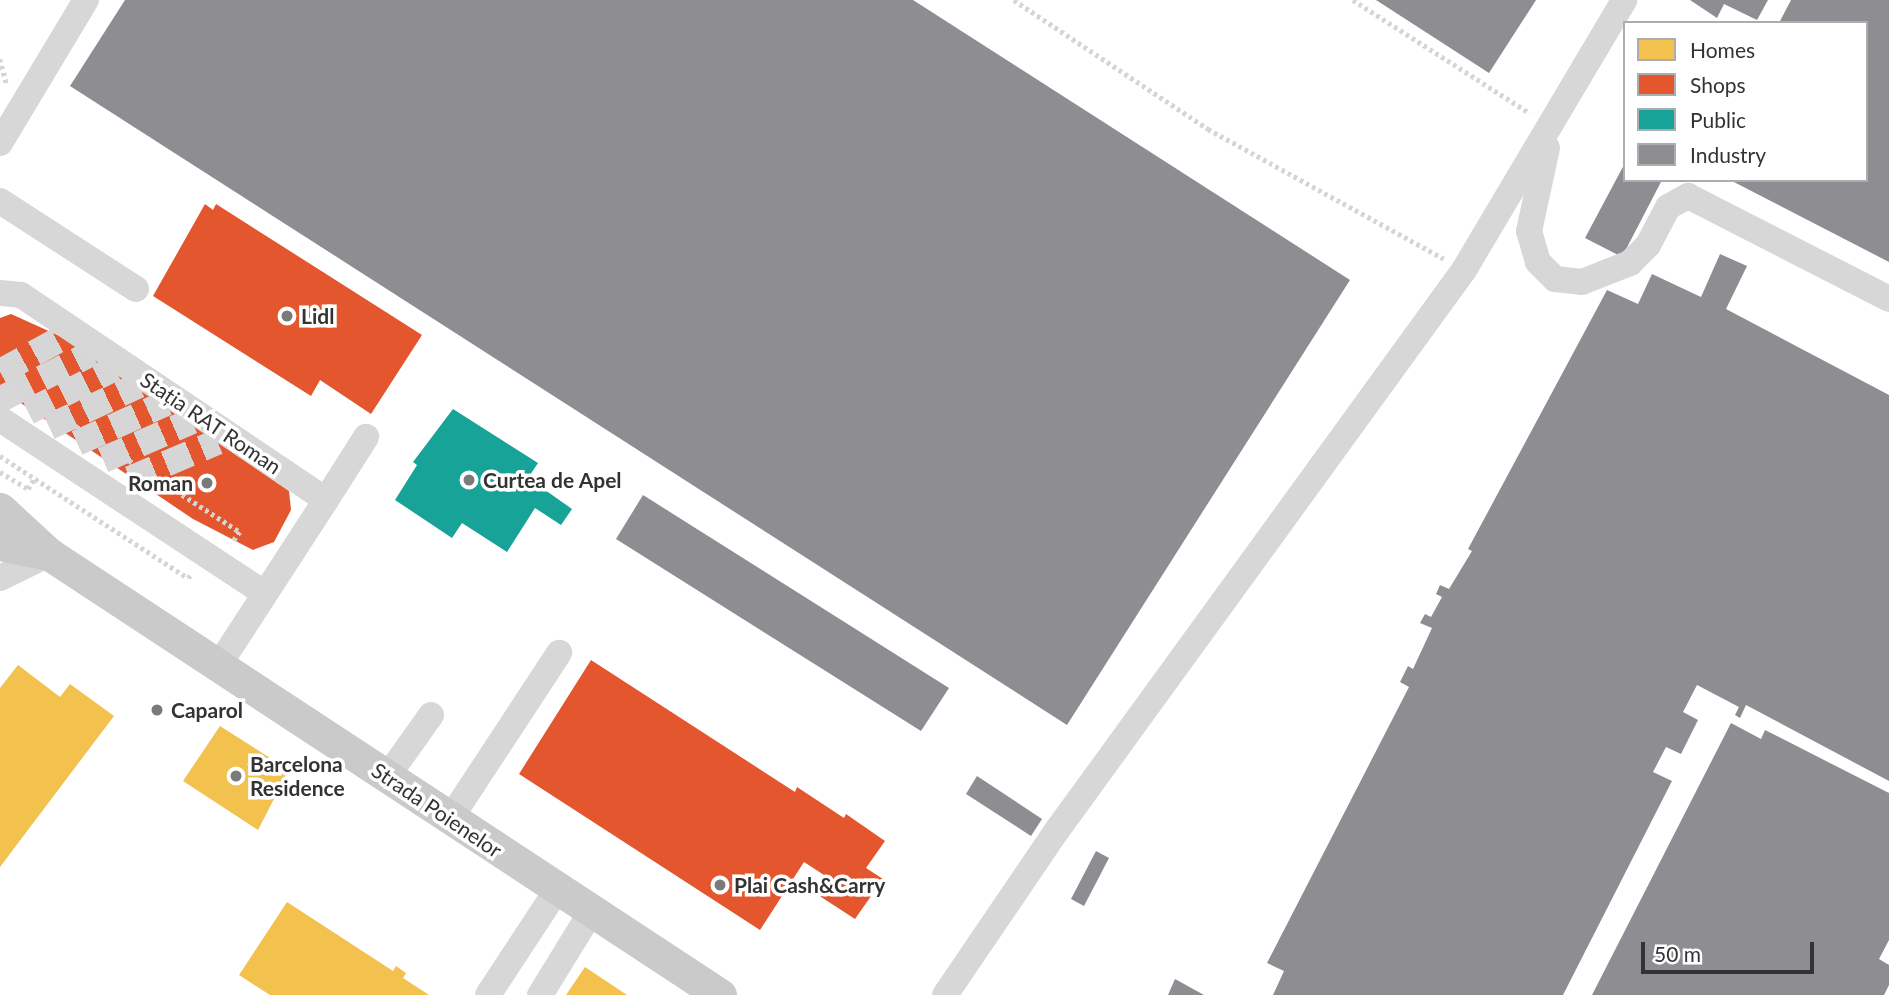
<!DOCTYPE html>
<meta charset="utf-8">
<style>
body{margin:0}
#map{position:relative;width:1889px;height:995px;overflow:hidden;background:#fff;font-family:Lato,sans-serif}
div>[style]{position:absolute}
.homes>*{inset:0;background:#f2c14e}
.shops>*{inset:0;background:#e4572e}
.public>*{inset:0;background:#17a398}
.industry>*{inset:0;background:#8d8d92}
.minor-tunnel>*{height:26px;margin-top:-13px;transform-origin:0;background:repeating-linear-gradient(90deg,#d6d6d6 0 26px,transparent 0 39px)}
.path>*{height:4.5px;margin-top:-2.25px;transform-origin:0;background:repeating-linear-gradient(90deg,#d5d5d5 0 3.5px,transparent 0 7px)}
.minor>*{height:26px;margin:-13px;padding:0 13px;transform-origin:13px;border-radius:13px;background:#d7d7d7}
.major>*{height:33px;margin:-16.5px;padding:0 16.5px;transform-origin:16.5px;border-radius:16.5px;background:#cacaca}
.dots>*{width:19px;height:19px;translate:-50% -50%;box-sizing:border-box;border:4px solid #fff;border-radius:50%}
span{translate:-50% -50%;white-space:nowrap;text-align:center;line-height:1.15;-webkit-text-stroke:7px #fff;paint-order:stroke}
.poi-label{font-size:21px;color:#333;font-weight:700}
.left{translate:0 -50%;text-align:left}
.right{translate:-100% -50%;text-align:right}
.street-label{font-size:21px;color:#333}
.legend{position:absolute;left:1623px;top:21px;width:245px;height:161px;box-sizing:border-box;background:#fff;border:2px solid #adadad;margin:0;padding:9px 12px;list-style:none;font-size:21px;color:#333}
.legend li{display:flex;align-items:center;gap:14px;height:35px}
.legend b{width:35px;border:2px solid #adadad}
.scale{position:absolute;left:1641px;top:942px;width:173px;height:32px;box-sizing:border-box;border:4px solid #333;border-top:0;padding-left:9px;font-size:21px;line-height:24px;white-space:nowrap;color:#333;-webkit-text-stroke:5px #fff;paint-order:stroke}
</style>
<div id="map">
<div class="homes">
<i style="clip-path:polygon(18px 665px,60px 697px,70px 684px,114px 716px,0 867px,0 688px)"></i>
<i style="clip-path:polygon(220px 726px,289px 770px,258px 830px,183px 781px)"></i>
<i style="clip-path:polygon(287px 902px,393px 971px,396px 966px,406px 973px,403px 978px,429px 995px,270px 995px,239px 975px)"></i>
<i style="clip-path:polygon(585px 967px,627px 995px,566px 995px)"></i>
</div>
<div class="shops">
<i style="clip-path:polygon(205px 204px,213px 210px,216px 204px,422px 335px,371px 414px,320px 380px,311px 396px,153px 296px)"></i>
<i style="clip-path:polygon(11px 314px,62px 337px,289px 491px,291px 510px,274px 542px,253px 550px,193px 519px,0 389px,0 318px)"></i>
<i style="clip-path:polygon(591px 660px,795px 792px,797px 787px,844px 818px,846px 814px,885px 841px,866px 868px,883px 879px,855px 919px,815px 893px,827px 877px,804px 862px,760px 930px,519px 774px)"></i>
</div>
<div class="public">
<i style="clip-path:polygon(453px 409px,538px 463px,528px 478px,572px 509px,561px 525px,535px 508px,507px 552px,462px 523px,452px 538px,395px 500px,417px 465px,413px 462px)"></i>
</div>
<div class="industry">
<i style="clip-path:polygon(125px 0,913px 0,1350px 280px,1067px 725px,70px 86px)"></i>
<i style="clip-path:polygon(1376px 0,1536px 0,1489px 73px)"></i>
<i style="clip-path:polygon(1690px 0,1768px 0,1757px 20px,1724px 4px,1717px 18px)"></i>
<i style="clip-path:polygon(1791px 0,1889px 0,1889px 262px,1730px 180px,1866px 180px,1866px 23px,1779px 23px)"></i>
<i style="clip-path:polygon(1625px 163px,1625px 180px,1662px 180px,1622px 257px,1585px 238px)"></i>
<i style="clip-path:polygon(1720px 254px,1747px 266px,1726px 309px,1889px 395px,1889px 781px,1746px 705px,1740px 718px,1735px 715px,1739px 707px,1697px 685px,1683px 712px,1698px 720px,1681px 754px,1666px 747px,1653px 772px,1672px 781px,1563px 995px,1273px 995px,1284px 971px,1267px 963px,1409px 687px,1400px 682px,1408px 666px,1413px 669px,1432px 628px,1420px 623px,1425px 614px,1431px 617px,1442px 597px,1436px 594px,1440px 585px,1449px 589px,1472px 551px,1468px 549px,1607px 290px,1638px 304px,1652px 274px,1701px 297px)"></i>
<i style="clip-path:polygon(643px 495px,949px 688px,921px 731px,616px 539px)"></i>
<i style="clip-path:polygon(1731px 723px,1761px 739px,1765px 730px,1889px 793px,1889px 940px,1879px 959px,1889px 965px,1889px 985px,1884px 995px,1592px 995px)"></i>
<i style="clip-path:polygon(977px 776px,1042px 819px,1031px 836px,966px 794px)"></i>
<i style="clip-path:polygon(1096px 851px,1109px 858px,1084px 906px,1071px 899px)"></i>
<i style="clip-path:polygon(1175px 979px,1204px 995px,1168px 995px)"></i>
</div>
<div class="minor-tunnel">
<i style="left:0;top:372px;width:73px;rotate:-28.7deg"></i>
<i style="left:7px;top:396px;width:95px;rotate:-26.8deg"></i>
<i style="left:28px;top:412px;width:97px;rotate:-26.8deg"></i>
<i style="left:49px;top:427px;width:99px;rotate:-25deg"></i>
<i style="left:77px;top:443px;width:98px;rotate:-24.2deg"></i>
<i style="left:103px;top:460px;width:97px;rotate:-23.7deg"></i>
<i style="left:130px;top:479px;width:95px;rotate:-23deg"></i>
</div>
<div class="path">
<i style="left:1014px;top:0;width:233px;rotate:33.6deg"></i>
<i style="left:1208px;top:129px;width:269px;rotate:28.8deg"></i>
<i style="left:1353px;top:0;width:210px;rotate:32.6deg"></i>
<i style="left:0;top:59px;width:27px;rotate:75deg"></i>
<i style="left:29px;top:396px;width:251px;rotate:32.8deg"></i>
<i style="left:240px;top:532px;width:14px;rotate:126deg"></i>
<i style="left:0;top:456px;width:224px;rotate:33deg"></i>
<i style="left:188px;top:578px;width:5px;rotate:-53deg"></i>
<i style="left:0;top:472px;width:33px;rotate:31deg"></i>
<i style="left:28px;top:489px;width:12px;rotate:-59deg"></i>
</div>
<div class="minor">
<i style="left:0;top:143px;width:167px;rotate:-59deg"></i>
<i style="left:1547px;top:148px;width:85px;rotate:102.2deg"></i>
<i style="left:1529px;top:231px;width:32px;rotate:74deg"></i>
<i style="left:1538px;top:262px;width:24px;rotate:45deg"></i>
<i style="left:1555px;top:279px;width:27px;rotate:6deg"></i>
<i style="left:1582px;top:282px;width:52px;rotate:-21.6deg"></i>
<i style="left:1630px;top:263px;width:25px;rotate:-45deg"></i>
<i style="left:1648px;top:245px;width:43px;rotate:-62.2deg"></i>
<i style="left:1668px;top:207px;width:23px;rotate:-29deg"></i>
<i style="left:1688px;top:196px;width:226px;rotate:27.1deg"></i>
<i style="left:0;top:201px;width:162px;rotate:32.9deg"></i>
<i style="left:0;top:293px;width:21px;rotate:5deg"></i>
<i style="left:21px;top:295px;width:367px;rotate:33.9deg"></i>
<i style="left:326px;top:500px;width:198px;rotate:123deg"></i>
<i style="left:0;top:400px;width:8px;rotate:-30deg"></i>
<i style="left:0;top:419px;width:316px;rotate:33.4deg"></i>
<i style="left:326px;top:500px;width:75px;rotate:-57.6deg"></i>
<i style="left:0;top:578px;width:55px;rotate:-26.1deg"></i>
<i style="left:387px;top:777px;width:76px;rotate:-54.6deg"></i>
<i style="left:450px;top:819px;width:199px;rotate:-56.7deg"></i>
<i style="left:488px;top:995px;width:126px;rotate:-56.7deg"></i>
<i style="left:540px;top:995px;width:97px;rotate:-58.4deg"></i>
<i style="left:945px;top:995px;width:201px;rotate:-55.8deg"></i>
<i style="left:1058px;top:829px;width:691px;rotate:-54.01deg"></i>
<i style="left:1464px;top:270px;width:314px;rotate:-59.3deg"></i>
</div>
<div class="major">
<i style="left:0;top:509px;width:67px;rotate:42.6deg"></i>
<i style="left:49px;top:554px;width:803px;rotate:33.31deg"></i>
<i style="left:0;top:544px;width:50px;rotate:11.5deg"></i>
</div>
<div class="dots">
<i style="left:287px;top:316px;background:#7a7a7a"></i>
<i style="left:469px;top:480px;background:#7a7a7a"></i>
<i style="left:207px;top:483px;background:#7a7a7a"></i>
<i style="left:157px;top:710px;background:#7a7a7a"></i>
<i style="left:236px;top:776px;background:#7a7a7a"></i>
<i style="left:720px;top:885px;background:#7a7a7a"></i>
</div>
<div class="poi-label">
<span class="left" style="left:301px;top:316px">Lidl</span>
<span class="left" style="left:483px;top:480px">Curtea de Apel</span>
<span class="right" style="left:193px;top:483px">Roman</span>
<span class="left" style="left:171px;top:710px">Caparol</span>
<span class="left" style="left:250px;top:776px">Barcelona<br>Residence</span>
<span class="left" style="left:734px;top:885px">Plai Cash&amp;Carry</span>
</div>
<div class="street-label">
<span style="left:211px;top:423px;rotate:34deg">Stația RAT Roman</span>
<span style="left:437px;top:810px;rotate:34deg">Strada Poienelor</span>
</div>
<ul class="legend">
<li><b style="height:19px;background:#f2c14e"></b>Homes</li>
<li><b style="height:19px;background:#e4572e"></b>Shops</li>
<li><b style="height:19px;background:#17a398"></b>Public</li>
<li><b style="height:19px;background:#8d8d92"></b>Industry</li>
</ul>
<div class="scale">50 m</div>
</div>
